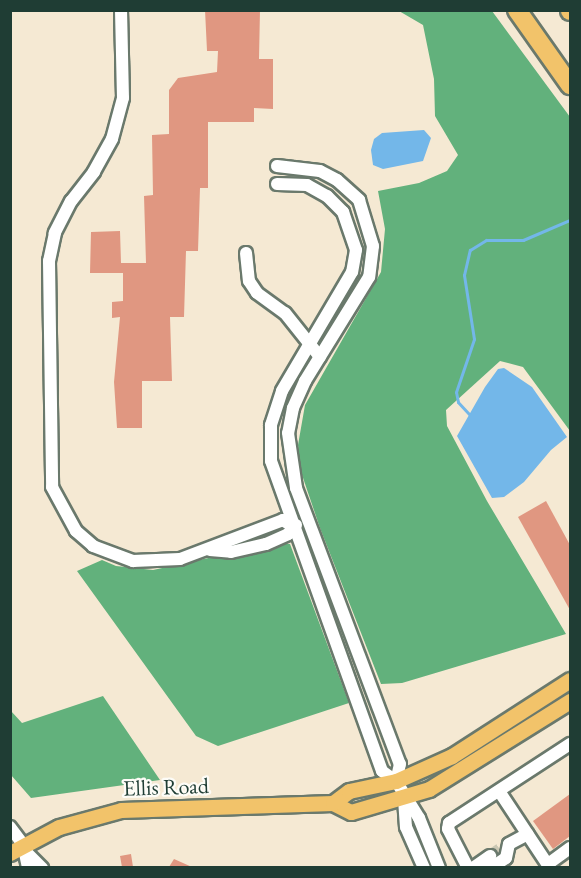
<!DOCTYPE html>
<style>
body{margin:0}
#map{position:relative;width:581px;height:878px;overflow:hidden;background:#f5e9d3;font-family:"EB Garamond",serif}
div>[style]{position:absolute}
.forest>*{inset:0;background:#62b17c}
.water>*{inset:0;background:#73b7e9}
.stream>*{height:3px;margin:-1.5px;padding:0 1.5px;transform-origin:1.5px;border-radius:1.5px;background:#73b7e9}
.building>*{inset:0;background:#e09781}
.minor-tunnel>*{height:12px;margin-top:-6px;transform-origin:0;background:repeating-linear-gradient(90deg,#cac7b3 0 12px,transparent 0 18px)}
.roads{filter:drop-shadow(2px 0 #6a796c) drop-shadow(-2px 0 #6a796c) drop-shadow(0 2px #6a796c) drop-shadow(0 -2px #6a796c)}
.minor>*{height:12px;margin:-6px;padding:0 6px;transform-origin:6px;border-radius:6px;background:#fff}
.major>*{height:15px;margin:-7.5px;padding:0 7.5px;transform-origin:7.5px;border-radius:7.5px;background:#f2c36a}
.highway>*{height:18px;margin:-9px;padding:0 9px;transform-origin:9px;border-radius:9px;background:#f2c36a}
span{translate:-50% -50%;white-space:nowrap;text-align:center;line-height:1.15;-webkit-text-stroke:4.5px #fdfcf7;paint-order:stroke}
.street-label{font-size:22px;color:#1f3d34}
.frame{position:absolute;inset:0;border:12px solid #1f3d34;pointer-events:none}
</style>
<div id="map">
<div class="forest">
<i style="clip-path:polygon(384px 11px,492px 11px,570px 117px,570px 431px,523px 367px,500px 361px,446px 410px,447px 426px,487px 501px,566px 634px,402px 683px,381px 684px,320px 528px,300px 469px,298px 445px,305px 405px,381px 272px,385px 229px,378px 191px,419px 183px,447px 171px,458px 155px,435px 116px,434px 79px,423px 25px,399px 11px)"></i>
<i style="clip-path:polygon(280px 544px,290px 544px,349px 703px,218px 746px,196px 736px,77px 571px,102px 560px,116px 566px,153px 570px,213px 557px,235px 559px)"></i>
<i style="clip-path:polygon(103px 696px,160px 780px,31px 798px,11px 775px,11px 711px,22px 723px)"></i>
</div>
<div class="water">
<i style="clip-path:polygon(424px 130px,431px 138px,423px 161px,383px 169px,373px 165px,371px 150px,374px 139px,382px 133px)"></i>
<i style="clip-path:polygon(504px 368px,532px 387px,567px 437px,551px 450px,524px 482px,504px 497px,492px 498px,457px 436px,485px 387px,498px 369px)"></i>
</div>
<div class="stream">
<i style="left:469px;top:414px;width:16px;rotate:-133deg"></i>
<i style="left:458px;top:402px;width:10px;rotate:-101deg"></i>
<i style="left:456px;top:392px;width:56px;rotate:-71.2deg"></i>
<i style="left:474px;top:339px;width:65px;rotate:-98.9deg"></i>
<i style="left:464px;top:275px;width:26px;rotate:-77deg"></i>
<i style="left:470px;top:250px;width:19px;rotate:-32deg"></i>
<i style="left:486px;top:240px;width:37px"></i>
<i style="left:523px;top:240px;width:51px;rotate:-23.1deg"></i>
</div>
<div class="building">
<i style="clip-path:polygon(205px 10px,260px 10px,259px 59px,273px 59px,273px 109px,254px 108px,254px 122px,208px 122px,208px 188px,200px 188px,198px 251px,186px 251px,184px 317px,170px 317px,172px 381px,142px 381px,142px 428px,117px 428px,114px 382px,120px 317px,112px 318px,112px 302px,123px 301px,123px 273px,90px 273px,91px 232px,120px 231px,121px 263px,146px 263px,144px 196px,153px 195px,152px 135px,169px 134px,169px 90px,178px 78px,217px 72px,218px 51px,207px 51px)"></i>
<i style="clip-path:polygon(546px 501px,570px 545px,570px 610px,518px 517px)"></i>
<i style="clip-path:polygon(570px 794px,570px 836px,553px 849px,533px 821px)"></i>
<i style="clip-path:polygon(131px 854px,133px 867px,122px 867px,120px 856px)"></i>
<i style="clip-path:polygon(174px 859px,192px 867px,169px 867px)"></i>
</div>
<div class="minor-tunnel">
<i style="left:490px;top:856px;width:12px;rotate:-35deg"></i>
</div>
<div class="roads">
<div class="minor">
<i style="left:121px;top:10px;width:88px;rotate:88.7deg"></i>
<i style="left:123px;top:98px;width:42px;rotate:105deg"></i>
<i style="left:112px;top:139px;width:38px;rotate:119deg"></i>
<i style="left:94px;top:172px;width:37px;rotate:128deg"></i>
<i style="left:71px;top:201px;width:36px;rotate:117deg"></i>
<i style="left:55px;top:233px;width:29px;rotate:102deg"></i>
<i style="left:49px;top:261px;width:226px;rotate:89.2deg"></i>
<i style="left:52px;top:487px;width:50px;rotate:61.4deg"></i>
<i style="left:76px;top:531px;width:23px;rotate:41deg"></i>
<i style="left:93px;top:546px;width:43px;rotate:20.6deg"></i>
<i style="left:133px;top:561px;width:47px;rotate:-2.4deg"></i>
<i style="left:180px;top:559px;width:110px;rotate:-20.7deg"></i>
<i style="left:283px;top:520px;width:11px;rotate:34deg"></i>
<i style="left:277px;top:166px;width:43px;rotate:6.6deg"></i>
<i style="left:320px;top:171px;width:19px;rotate:28deg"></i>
<i style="left:337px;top:180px;width:30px;rotate:42deg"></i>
<i style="left:359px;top:200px;width:48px;rotate:73.1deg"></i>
<i style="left:373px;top:246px;width:31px;rotate:97deg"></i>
<i style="left:369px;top:277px;width:122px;rotate:121.6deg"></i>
<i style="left:305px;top:381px;width:30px;rotate:114deg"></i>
<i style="left:293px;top:408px;width:25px;rotate:101deg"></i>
<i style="left:288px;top:433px;width:56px;rotate:81.7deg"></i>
<i style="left:296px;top:488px;width:295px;rotate:69.4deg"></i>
<i style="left:400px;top:764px;width:17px;rotate:103deg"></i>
<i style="left:277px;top:184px;width:30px;rotate:2deg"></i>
<i style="left:307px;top:185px;width:23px;rotate:29deg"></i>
<i style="left:327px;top:196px;width:23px;rotate:45deg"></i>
<i style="left:343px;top:212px;width:40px;rotate:71.1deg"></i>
<i style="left:356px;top:250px;width:22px;rotate:100deg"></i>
<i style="left:352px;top:272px;width:138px;rotate:120.5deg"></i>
<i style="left:282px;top:391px;width:36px;rotate:108deg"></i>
<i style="left:271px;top:425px;width:36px;rotate:90deg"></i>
<i style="left:271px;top:461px;width:329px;rotate:70.3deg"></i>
<i style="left:382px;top:771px;width:17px;rotate:36deg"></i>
<i style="left:396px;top:781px;width:44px;rotate:58.1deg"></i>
<i style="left:419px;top:818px;width:54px;rotate:68.2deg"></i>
<i style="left:246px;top:253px;width:28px;rotate:84deg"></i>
<i style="left:249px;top:281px;width:14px;rotate:56deg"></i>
<i style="left:257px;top:293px;width:34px;rotate:36deg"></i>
<i style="left:285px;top:313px;width:56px;rotate:51.5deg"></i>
<i style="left:210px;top:550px;width:21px;rotate:5deg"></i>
<i style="left:231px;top:552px;width:36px;rotate:-13deg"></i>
<i style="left:266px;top:544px;width:24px;rotate:-24deg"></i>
<i style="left:288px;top:534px;width:12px;rotate:-48deg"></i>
<i style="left:499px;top:791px;width:92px;rotate:56.5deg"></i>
<i style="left:404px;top:799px;width:28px;rotate:86deg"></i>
<i style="left:406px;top:827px;width:45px;rotate:66.3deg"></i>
<i style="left:10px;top:827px;width:21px;rotate:53deg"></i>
<i style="left:23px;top:844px;width:25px;rotate:78deg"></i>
<i style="left:26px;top:852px;width:23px;rotate:45deg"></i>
<i style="left:548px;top:864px;width:27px;rotate:-36deg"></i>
<i style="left:468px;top:868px;width:44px;rotate:-117.1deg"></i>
<i style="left:448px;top:829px;width:6px;rotate:-81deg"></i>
<i style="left:449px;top:823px;width:145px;rotate:-33.1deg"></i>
<i style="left:473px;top:868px;width:21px;rotate:-35deg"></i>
<i style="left:491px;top:868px;width:18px;rotate:-34deg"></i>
<i style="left:506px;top:858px;width:14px;rotate:-78deg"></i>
<i style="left:509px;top:844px;width:21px;rotate:-28deg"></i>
</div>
<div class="major">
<i style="left:333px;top:803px;width:20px;rotate:27deg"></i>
<i style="left:351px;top:812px;width:81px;rotate:-16.4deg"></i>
<i style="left:429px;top:789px;width:166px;rotate:-32deg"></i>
<i style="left:10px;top:853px;width:55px;rotate:-28deg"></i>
<i style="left:59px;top:827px;width:64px;rotate:-15.3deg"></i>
<i style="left:121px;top:810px;width:212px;rotate:-1.9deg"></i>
<i style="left:333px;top:803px;width:20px;rotate:-37deg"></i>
<i style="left:349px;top:791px;width:48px;rotate:-12deg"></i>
<i style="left:396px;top:781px;width:61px;rotate:-24.1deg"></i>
<i style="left:452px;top:756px;width:140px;rotate:-32.8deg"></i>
</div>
<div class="highway">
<i style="left:517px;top:10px;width:92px;rotate:54.8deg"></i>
<i style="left:570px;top:10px;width:1px;rotate:90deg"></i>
</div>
</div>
<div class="street-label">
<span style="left:166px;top:787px;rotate:-2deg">Ellis Road</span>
</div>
<div class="frame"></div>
</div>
